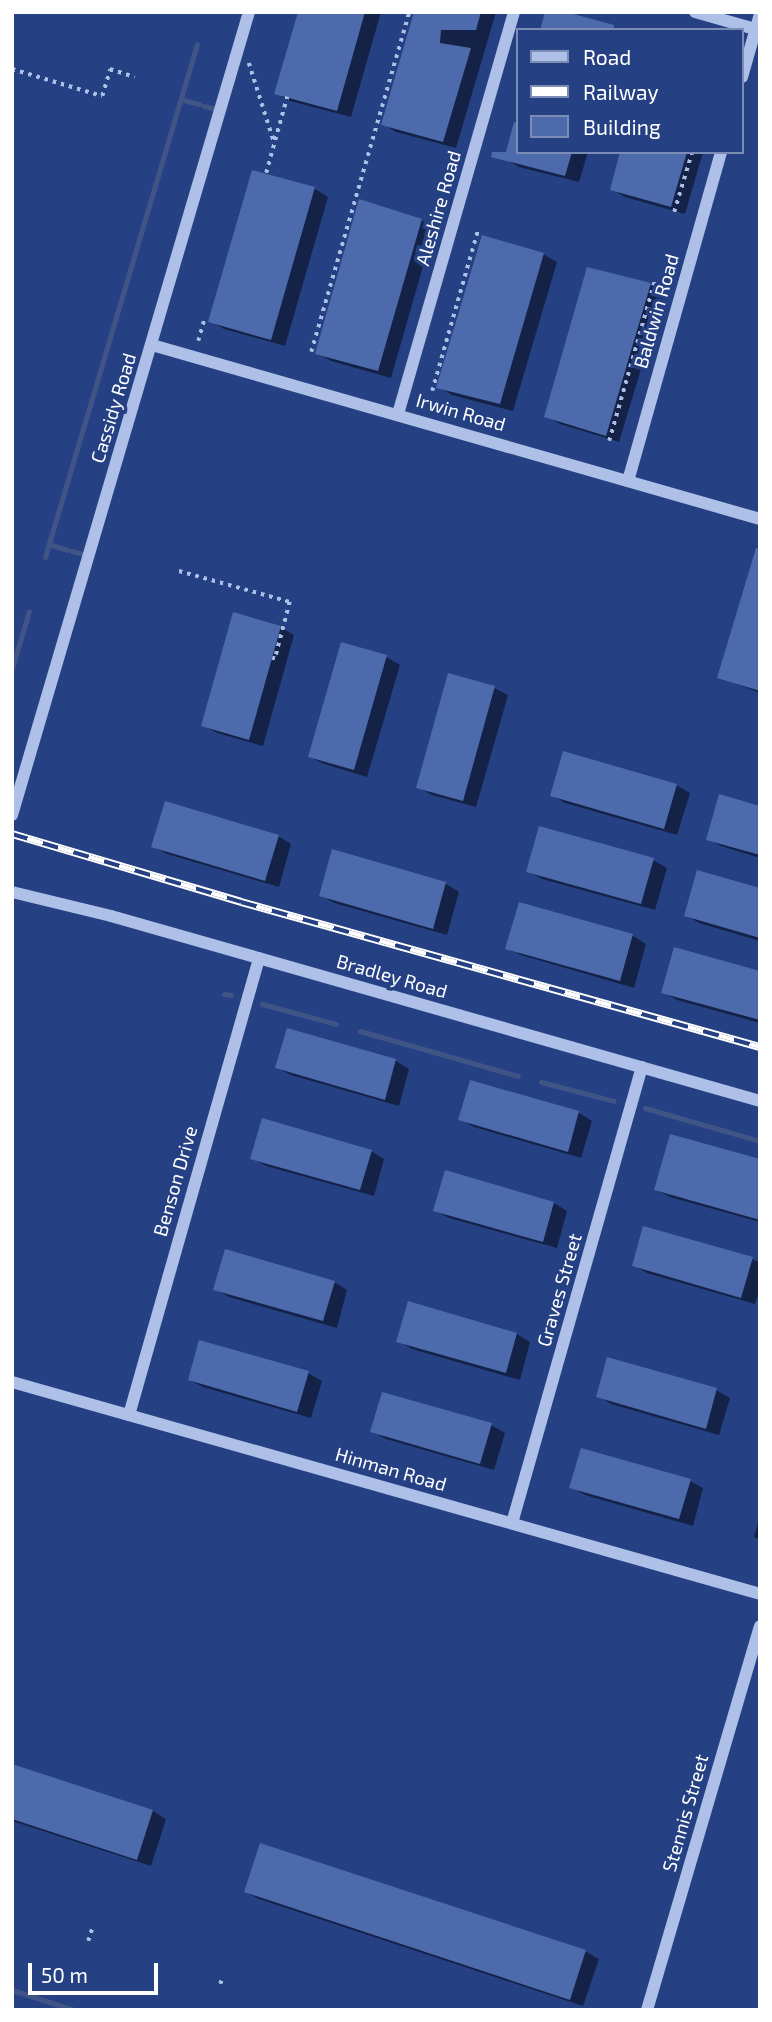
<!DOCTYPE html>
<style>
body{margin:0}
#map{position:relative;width:772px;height:2022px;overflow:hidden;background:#254184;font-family:"Exo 2",sans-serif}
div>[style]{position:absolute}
.shadow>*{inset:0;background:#0007}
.stream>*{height:5px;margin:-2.5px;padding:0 2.5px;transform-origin:2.5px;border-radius:2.5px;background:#405486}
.building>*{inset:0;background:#4d6aac}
.path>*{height:3.5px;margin-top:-1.75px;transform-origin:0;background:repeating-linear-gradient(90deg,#aec0e8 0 3.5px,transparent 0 8.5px)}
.minor>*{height:12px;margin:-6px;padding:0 6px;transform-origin:6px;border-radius:6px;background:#aec0e8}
.rail>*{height:8px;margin-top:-4px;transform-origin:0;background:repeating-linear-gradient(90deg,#254184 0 16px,#fff 0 32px);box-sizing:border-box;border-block:2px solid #fff}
span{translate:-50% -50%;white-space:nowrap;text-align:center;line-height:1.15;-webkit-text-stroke:7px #254184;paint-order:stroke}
.street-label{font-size:19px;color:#fff}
.frame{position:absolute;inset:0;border:14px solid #fff;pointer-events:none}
.legend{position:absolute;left:516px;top:28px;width:228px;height:126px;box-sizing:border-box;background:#254184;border:2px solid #7c8db5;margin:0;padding:9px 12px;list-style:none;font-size:21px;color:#fff}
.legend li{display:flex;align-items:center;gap:14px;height:35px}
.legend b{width:35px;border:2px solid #7c8db5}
.scale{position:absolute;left:28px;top:1963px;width:130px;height:32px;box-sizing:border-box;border:4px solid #fff;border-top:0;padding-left:9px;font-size:21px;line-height:24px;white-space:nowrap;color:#fff;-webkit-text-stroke:5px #254184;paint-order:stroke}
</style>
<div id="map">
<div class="shadow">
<i style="clip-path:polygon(300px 12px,381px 12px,351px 117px,290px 101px,276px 93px)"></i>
<i style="clip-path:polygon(415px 12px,496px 12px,456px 148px,396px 132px,383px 124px)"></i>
<i style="clip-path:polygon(518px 113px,518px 152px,588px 152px,579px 182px,519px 167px,505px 159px)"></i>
<i style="clip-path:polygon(622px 152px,703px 152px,685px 214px,625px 197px,612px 189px)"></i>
<i style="clip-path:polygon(253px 172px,315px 189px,328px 197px,285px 346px,224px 329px,210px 321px)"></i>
<i style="clip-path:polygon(421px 220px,434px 228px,391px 378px,331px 361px,317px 353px)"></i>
<i style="clip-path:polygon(543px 254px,557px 262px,513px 411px,452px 395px,439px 387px)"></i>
<i style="clip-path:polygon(650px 285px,664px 293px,619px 442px,560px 424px,547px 416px)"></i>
<i style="clip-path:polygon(760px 563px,760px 693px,719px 677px)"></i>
<i style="clip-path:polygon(280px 627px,294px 635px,263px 746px,217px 733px,203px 725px)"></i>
<i style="clip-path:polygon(386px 657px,400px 665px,367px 777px,324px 764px,310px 757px)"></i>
<i style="clip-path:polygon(494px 688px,508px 695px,476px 807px,432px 795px,418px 787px)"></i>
<i style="clip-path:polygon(676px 785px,690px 793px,677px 835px,565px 803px,552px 795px)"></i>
<i style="clip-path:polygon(760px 808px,760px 858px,721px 846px,708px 839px)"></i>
<i style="clip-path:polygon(278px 836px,291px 844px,279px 887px,167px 854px,153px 846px)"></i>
<i style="clip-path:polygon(333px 852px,446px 884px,459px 892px,447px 935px,334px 903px,321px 895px)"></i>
<i style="clip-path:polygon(653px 860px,667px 868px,655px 910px,542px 879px,528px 871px)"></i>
<i style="clip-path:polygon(760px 890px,760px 941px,699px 923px,686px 915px)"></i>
<i style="clip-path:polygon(520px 904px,633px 936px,646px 944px,634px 988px,521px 955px,508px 948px)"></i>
<i style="clip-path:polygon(760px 972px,760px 1023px,677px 1000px,663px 992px)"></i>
<i style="clip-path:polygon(288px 1030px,396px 1061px,409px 1069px,399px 1106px,291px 1075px,277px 1068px)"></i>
<i style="clip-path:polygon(471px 1082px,579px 1113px,592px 1121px,581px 1158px,474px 1127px,460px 1119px)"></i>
<i style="clip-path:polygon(371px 1151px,384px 1159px,374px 1196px,266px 1166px,252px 1158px)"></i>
<i style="clip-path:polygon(760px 1161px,760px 1222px,670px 1197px,656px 1190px)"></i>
<i style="clip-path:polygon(446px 1172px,554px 1203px,567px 1211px,557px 1248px,449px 1218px,435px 1210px)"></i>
<i style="clip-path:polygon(752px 1259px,760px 1263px,760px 1288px,755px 1304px,647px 1273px,634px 1265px)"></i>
<i style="clip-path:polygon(334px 1282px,347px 1290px,337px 1328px,229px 1297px,215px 1289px)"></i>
<i style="clip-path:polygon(409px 1304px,517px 1334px,530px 1342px,520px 1380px,412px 1349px,398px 1341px)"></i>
<i style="clip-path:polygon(308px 1373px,322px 1381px,311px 1418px,203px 1387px,190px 1380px)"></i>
<i style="clip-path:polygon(716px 1390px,730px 1398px,719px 1435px,611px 1404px,598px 1396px)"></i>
<i style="clip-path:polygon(491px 1425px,505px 1433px,494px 1470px,386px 1439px,373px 1432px)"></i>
<i style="clip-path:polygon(690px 1481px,703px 1488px,693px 1526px,585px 1495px,571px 1487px)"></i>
<i style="clip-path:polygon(760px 1516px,760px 1540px,754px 1537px)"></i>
<i style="clip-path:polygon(12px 1766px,153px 1811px,166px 1819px,151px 1866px,12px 1821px)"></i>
<i style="clip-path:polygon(246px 1892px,585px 1951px,599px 1959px,583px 2006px,259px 1899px)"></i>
</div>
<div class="stream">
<i style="left:181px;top:99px;width:19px;rotate:16deg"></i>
<i style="left:204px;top:106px;width:16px;rotate:14deg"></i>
<i style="left:49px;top:544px;width:19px;rotate:18deg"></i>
<i style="left:72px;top:551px;width:18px;rotate:16deg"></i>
<i style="left:45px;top:557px;width:535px;rotate:-73.5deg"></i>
<i style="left:12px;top:668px;width:59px;rotate:-73.4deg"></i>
<i style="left:224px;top:994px;width:7px;rotate:8deg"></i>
<i style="left:262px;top:1004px;width:77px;rotate:15.1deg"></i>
<i style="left:360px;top:1031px;width:164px;rotate:15.9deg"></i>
<i style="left:541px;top:1082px;width:75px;rotate:14.6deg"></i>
<i style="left:645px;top:1108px;width:120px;rotate:16deg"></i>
<i style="left:12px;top:1990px;width:65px;rotate:17.9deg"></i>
</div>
<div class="building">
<i style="clip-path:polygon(298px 12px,365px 12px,337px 111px,274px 94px)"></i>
<i style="clip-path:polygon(414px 12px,481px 12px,476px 30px,441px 30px,440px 43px,471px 48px,443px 142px,381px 125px)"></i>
<i style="clip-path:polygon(545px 12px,566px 12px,614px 25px,614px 30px,540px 30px)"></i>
<i style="clip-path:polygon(514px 122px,518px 122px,518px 152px,572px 152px,565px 176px,491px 157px,492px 152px,506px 152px)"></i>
<i style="clip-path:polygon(620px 152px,687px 152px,671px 207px,610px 190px)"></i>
<i style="clip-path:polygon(252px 170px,315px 187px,271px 340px,208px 322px)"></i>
<i style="clip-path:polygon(359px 199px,422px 219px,378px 371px,315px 354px)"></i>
<i style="clip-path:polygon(482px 235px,544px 253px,500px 404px,436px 388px)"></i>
<i style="clip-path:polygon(587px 267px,651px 283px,606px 436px,544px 417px)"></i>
<i style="clip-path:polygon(756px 548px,760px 548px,760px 691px,717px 678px)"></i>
<i style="clip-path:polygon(233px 612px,281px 626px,249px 740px,201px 726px)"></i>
<i style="clip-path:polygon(341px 642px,387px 655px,354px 770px,308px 757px)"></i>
<i style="clip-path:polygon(448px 673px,495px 686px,463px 801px,416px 788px)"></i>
<i style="clip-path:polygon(563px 751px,677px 784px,664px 829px,550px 796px)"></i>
<i style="clip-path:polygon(719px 794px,760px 806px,760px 855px,706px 840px)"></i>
<i style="clip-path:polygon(165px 801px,279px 835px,265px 881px,151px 847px)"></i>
<i style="clip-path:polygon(539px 826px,654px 858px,641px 904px,526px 872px)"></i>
<i style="clip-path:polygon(332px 849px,446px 882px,433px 929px,319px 896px)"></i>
<i style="clip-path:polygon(697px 870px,760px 888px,760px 938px,684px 916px)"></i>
<i style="clip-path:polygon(519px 902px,633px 934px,620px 981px,505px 949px)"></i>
<i style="clip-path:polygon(674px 947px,760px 971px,760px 1020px,661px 993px)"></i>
<i style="clip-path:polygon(287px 1028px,396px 1059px,385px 1100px,275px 1068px)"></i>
<i style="clip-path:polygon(470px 1080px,579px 1111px,568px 1152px,458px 1120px)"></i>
<i style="clip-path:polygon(262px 1118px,372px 1150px,360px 1190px,250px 1159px)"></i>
<i style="clip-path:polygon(670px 1134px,760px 1159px,760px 1220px,654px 1190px)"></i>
<i style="clip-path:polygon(445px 1170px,554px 1202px,543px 1242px,433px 1211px)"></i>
<i style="clip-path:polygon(643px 1226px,753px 1257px,741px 1298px,632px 1266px)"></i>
<i style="clip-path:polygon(225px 1249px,335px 1281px,323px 1321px,213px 1290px)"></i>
<i style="clip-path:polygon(408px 1301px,517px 1333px,506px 1373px,396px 1342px)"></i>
<i style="clip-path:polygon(199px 1340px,309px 1371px,297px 1412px,188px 1380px)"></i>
<i style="clip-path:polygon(607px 1357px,717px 1388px,706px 1429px,596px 1397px)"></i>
<i style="clip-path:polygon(382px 1392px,492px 1423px,480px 1464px,370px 1432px)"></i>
<i style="clip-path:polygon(581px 1448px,691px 1479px,679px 1519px,569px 1488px)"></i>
<i style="clip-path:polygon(12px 1764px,153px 1810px,137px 1860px,12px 1819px)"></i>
<i style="clip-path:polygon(260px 1843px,586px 1950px,570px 2000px,244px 1892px)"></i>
</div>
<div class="path">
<i style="left:249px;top:63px;width:83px;rotate:72.4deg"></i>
<i style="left:12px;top:69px;width:94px;rotate:16.7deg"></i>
<i style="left:102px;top:96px;width:28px;rotate:-73deg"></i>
<i style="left:110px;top:69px;width:26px;rotate:18deg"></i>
<i style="left:266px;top:173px;width:79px;rotate:-74.6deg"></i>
<i style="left:674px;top:212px;width:63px;rotate:-73.3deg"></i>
<i style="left:198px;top:341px;width:22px;rotate:-74deg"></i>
<i style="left:311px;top:352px;width:354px;rotate:-73.9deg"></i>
<i style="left:432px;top:391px;width:167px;rotate:-74.1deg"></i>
<i style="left:609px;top:441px;width:167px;rotate:-74.1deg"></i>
<i style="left:179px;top:571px;width:115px;rotate:15.6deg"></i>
<i style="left:290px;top:602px;width:59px;rotate:104.7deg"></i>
<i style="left:275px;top:659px;width:3px;rotate:-162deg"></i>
<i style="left:88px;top:1941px;width:13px;rotate:-72deg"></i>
<i style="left:220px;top:1984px;width:6px;rotate:-72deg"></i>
</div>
<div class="minor">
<i style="left:695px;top:12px;width:62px;rotate:15.8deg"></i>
<i style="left:742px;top:77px;width:66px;rotate:-74.1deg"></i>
<i style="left:152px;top:345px;width:632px;rotate:15.97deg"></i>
<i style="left:398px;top:414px;width:418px;rotate:-73.9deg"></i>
<i style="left:628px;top:481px;width:342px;rotate:-74.2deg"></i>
<i style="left:12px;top:815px;width:837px;rotate:-73.56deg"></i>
<i style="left:12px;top:892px;width:102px;rotate:13.6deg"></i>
<i style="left:111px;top:916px;width:675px;rotate:15.91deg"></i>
<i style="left:12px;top:1382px;width:777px;rotate:15.82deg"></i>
<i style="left:129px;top:1415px;width:475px;rotate:-74.1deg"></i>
<i style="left:512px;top:1523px;width:474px;rotate:-74.1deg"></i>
<i style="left:647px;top:2010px;width:400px;rotate:-73.6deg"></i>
</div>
<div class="rail">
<i style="left:12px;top:834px;width:239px;rotate:16.5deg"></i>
<i style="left:241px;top:902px;width:539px;rotate:15.61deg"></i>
</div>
<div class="street-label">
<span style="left:438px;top:208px;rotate:-74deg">Aleshire Road</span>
<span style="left:656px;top:311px;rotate:-74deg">Baldwin Road</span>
<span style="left:113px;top:408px;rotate:-73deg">Cassidy Road</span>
<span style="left:461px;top:412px;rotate:16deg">Irwin Road</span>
<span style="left:392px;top:976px;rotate:16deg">Bradley Road</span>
<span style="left:175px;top:1181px;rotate:-74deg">Benson Drive</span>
<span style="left:559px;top:1290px;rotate:-74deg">Graves Street</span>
<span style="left:391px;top:1469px;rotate:16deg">Hinman Road</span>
<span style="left:685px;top:1813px;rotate:-74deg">Stennis Street</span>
</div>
<div class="frame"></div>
<ul class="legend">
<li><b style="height:9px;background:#aec0e8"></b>Road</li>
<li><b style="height:9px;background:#fff"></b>Railway</li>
<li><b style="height:19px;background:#4d6aac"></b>Building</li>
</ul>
<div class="scale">50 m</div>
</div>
